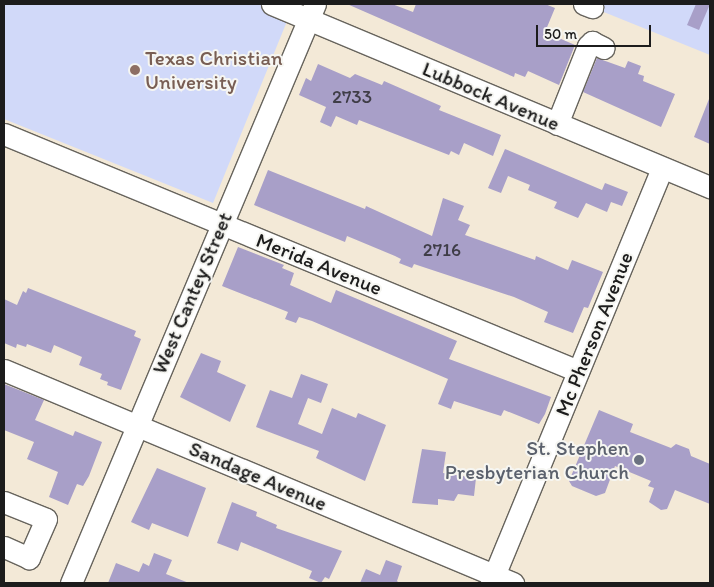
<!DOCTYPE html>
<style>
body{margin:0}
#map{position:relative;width:714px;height:587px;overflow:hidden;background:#f3e9d7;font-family:Itim,sans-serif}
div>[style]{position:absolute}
.built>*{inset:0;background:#d1d9f9}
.building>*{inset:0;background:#a89fc8}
.roads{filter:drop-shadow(1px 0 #67645d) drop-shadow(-1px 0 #67645d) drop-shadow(0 1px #67645d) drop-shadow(0 -1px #67645d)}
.minor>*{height:21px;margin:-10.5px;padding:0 10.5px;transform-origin:10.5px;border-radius:10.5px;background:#fff}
.dots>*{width:14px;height:14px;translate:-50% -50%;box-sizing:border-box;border:2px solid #f6f6f2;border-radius:50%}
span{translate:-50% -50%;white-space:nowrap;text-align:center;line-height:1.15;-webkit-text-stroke:4px #f6f6f2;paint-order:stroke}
.number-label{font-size:19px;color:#3f3d47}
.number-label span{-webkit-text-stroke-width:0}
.education-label{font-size:21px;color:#785e54}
.left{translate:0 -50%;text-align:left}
.street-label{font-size:21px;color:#1c1c1c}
.worship-label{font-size:21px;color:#5b616d}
.right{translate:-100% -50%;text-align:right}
.frame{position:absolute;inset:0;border:5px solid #1c1c1c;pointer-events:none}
.scale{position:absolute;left:536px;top:25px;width:115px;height:22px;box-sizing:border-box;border:2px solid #1c1c1c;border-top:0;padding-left:6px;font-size:15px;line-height:18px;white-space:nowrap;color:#1c1c1c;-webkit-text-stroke:4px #f6f6f2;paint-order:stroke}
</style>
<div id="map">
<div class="built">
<i style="clip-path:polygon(4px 4px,294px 4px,213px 203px,4px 119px)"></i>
<i style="clip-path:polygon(584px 4px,710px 4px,710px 55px)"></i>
</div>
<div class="building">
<i style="clip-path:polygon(347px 4px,392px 4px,413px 12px,416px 4px,545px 4px,555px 8px,545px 32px,575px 45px,559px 85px,528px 71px,525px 77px,515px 73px,514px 77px)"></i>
<i style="clip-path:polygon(696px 4px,710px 4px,699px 30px,687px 25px)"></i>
<i style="clip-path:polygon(597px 58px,625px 68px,628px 61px,641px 66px,638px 74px,644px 76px,643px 81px,675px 94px,661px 127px,583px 92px)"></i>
<i style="clip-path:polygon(318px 64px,350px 78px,355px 74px,382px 85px,384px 81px,441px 106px,439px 110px,501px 135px,493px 156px,464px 143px,459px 155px,451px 151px,449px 155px,359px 120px,357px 125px,336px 116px,331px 127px,320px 122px,326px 107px,299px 95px,306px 78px,311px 81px)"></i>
<i style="clip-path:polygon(709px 99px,710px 99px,710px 144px,694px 137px)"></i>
<i style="clip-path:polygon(505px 149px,602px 190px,605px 183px,628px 192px,622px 206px,611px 202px,607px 212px,586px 203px,578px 218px,554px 208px,557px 202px,528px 190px,530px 185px,508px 176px,501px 193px,488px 188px)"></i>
<i style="clip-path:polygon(268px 170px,365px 209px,366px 206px,432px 236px,443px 198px,464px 206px,458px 220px,470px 225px,465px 235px,535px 260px,536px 256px,568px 270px,572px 260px,603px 272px,588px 308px,584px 307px,573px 333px,544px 322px,548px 312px,514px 297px,414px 264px,412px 268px,399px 263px,401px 259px,395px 256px,347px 236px,345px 242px,254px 205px)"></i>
<i style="clip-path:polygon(238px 247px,284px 265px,282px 268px,294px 273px,290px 285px,331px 303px,336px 290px,457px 341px,449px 359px,551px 397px,545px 414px,539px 424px,504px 410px,501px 416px,454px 401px,451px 409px,438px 404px,448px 379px,312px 321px,299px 317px,296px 323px,285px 319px,288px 312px,222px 286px)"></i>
<i style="clip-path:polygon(28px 288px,136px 331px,134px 336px,141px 339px,121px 390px,107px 385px,108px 382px,100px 379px,102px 374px,79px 365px,82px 357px,54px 345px,51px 353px,27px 344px,26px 347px,17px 344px,16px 348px,4px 343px,4px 299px,17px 305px,23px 291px,26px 293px)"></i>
<i style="clip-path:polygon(201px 353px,221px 361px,217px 372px,246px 385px,230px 422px,180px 397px)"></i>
<i style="clip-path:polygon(301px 374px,328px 384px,321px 403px,308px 398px,298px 424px,322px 434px,332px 408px,356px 418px,358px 413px,386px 425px,365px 481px,316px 458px,319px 451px,256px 427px,270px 390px,292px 398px)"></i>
<i style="clip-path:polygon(4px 384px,44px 400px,35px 420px,73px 436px,75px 431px,102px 442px,89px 476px,83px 486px,77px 484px,68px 505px,49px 497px,58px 472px,27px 459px,34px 442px,4px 430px)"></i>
<i style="clip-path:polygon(599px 410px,633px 424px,630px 432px,671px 448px,676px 444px,689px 449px,691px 456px,710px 464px,710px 504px,675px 490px,667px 509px,661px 510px,649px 502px,654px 488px,648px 486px,651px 481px,615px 466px,605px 493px,596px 496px,572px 486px,569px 481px)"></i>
<i style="clip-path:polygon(422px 449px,446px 452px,443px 473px,476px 478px,474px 496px,458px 494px,454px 501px,438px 499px,438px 505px,412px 503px)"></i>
<i style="clip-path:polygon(157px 468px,206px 488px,188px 537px,152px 523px,149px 530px,131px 522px)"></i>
<i style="clip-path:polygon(232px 502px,257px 512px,256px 516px,277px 525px,276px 528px,342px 551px,329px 579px,325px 577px,321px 583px,309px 578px,312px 571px,241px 542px,238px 551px,217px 543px)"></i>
<i style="clip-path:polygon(154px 553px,172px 560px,166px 574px,189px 583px,108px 583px,116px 563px,139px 572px,143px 563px,149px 566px)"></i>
<i style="clip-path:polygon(386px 560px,402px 566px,397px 581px,399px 583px,360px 583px,366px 569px,380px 575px)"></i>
</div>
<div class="roads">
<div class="minor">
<i style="left:272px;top:4px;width:475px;rotate:22.7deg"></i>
<i style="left:584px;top:4px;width:9px;rotate:21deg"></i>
<i style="left:557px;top:124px;width:84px;rotate:-68.3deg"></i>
<i style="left:588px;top:46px;width:6px;rotate:-45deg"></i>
<i style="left:592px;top:42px;width:13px;rotate:27deg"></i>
<i style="left:4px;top:134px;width:621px;rotate:22.44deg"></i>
<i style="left:4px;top:370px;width:552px;rotate:22.71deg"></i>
<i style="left:4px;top:502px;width:45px;rotate:22deg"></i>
<i style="left:46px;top:519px;width:43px;rotate:113.6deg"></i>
<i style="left:29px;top:558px;width:27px;rotate:-156deg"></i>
<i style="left:71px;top:583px;width:628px;rotate:-67.15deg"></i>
<i style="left:491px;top:583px;width:449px;rotate:-67.6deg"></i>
</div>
</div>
<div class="dots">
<i style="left:135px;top:70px;background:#8d6e63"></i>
<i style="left:639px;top:460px;background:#6b7280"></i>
</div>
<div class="number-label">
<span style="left:352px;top:97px">2733</span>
<span style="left:442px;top:250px">2716</span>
</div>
<div class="education-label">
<span class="left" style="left:145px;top:70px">Texas Christian<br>University</span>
</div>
<div class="street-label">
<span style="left:491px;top:96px;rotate:23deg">Lubbock Avenue</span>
<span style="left:319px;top:264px;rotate:22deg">Merida Avenue</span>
<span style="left:192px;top:293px;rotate:-67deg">West Cantey Street</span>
<span style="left:594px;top:334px;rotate:-68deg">Mc Pherson Avenue</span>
<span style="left:258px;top:476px;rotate:23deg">Sandage Avenue</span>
</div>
<div class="worship-label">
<span class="right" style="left:629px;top:460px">St. Stephen<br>Presbyterian Church</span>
</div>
<div class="frame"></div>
<div class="scale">50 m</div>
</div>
